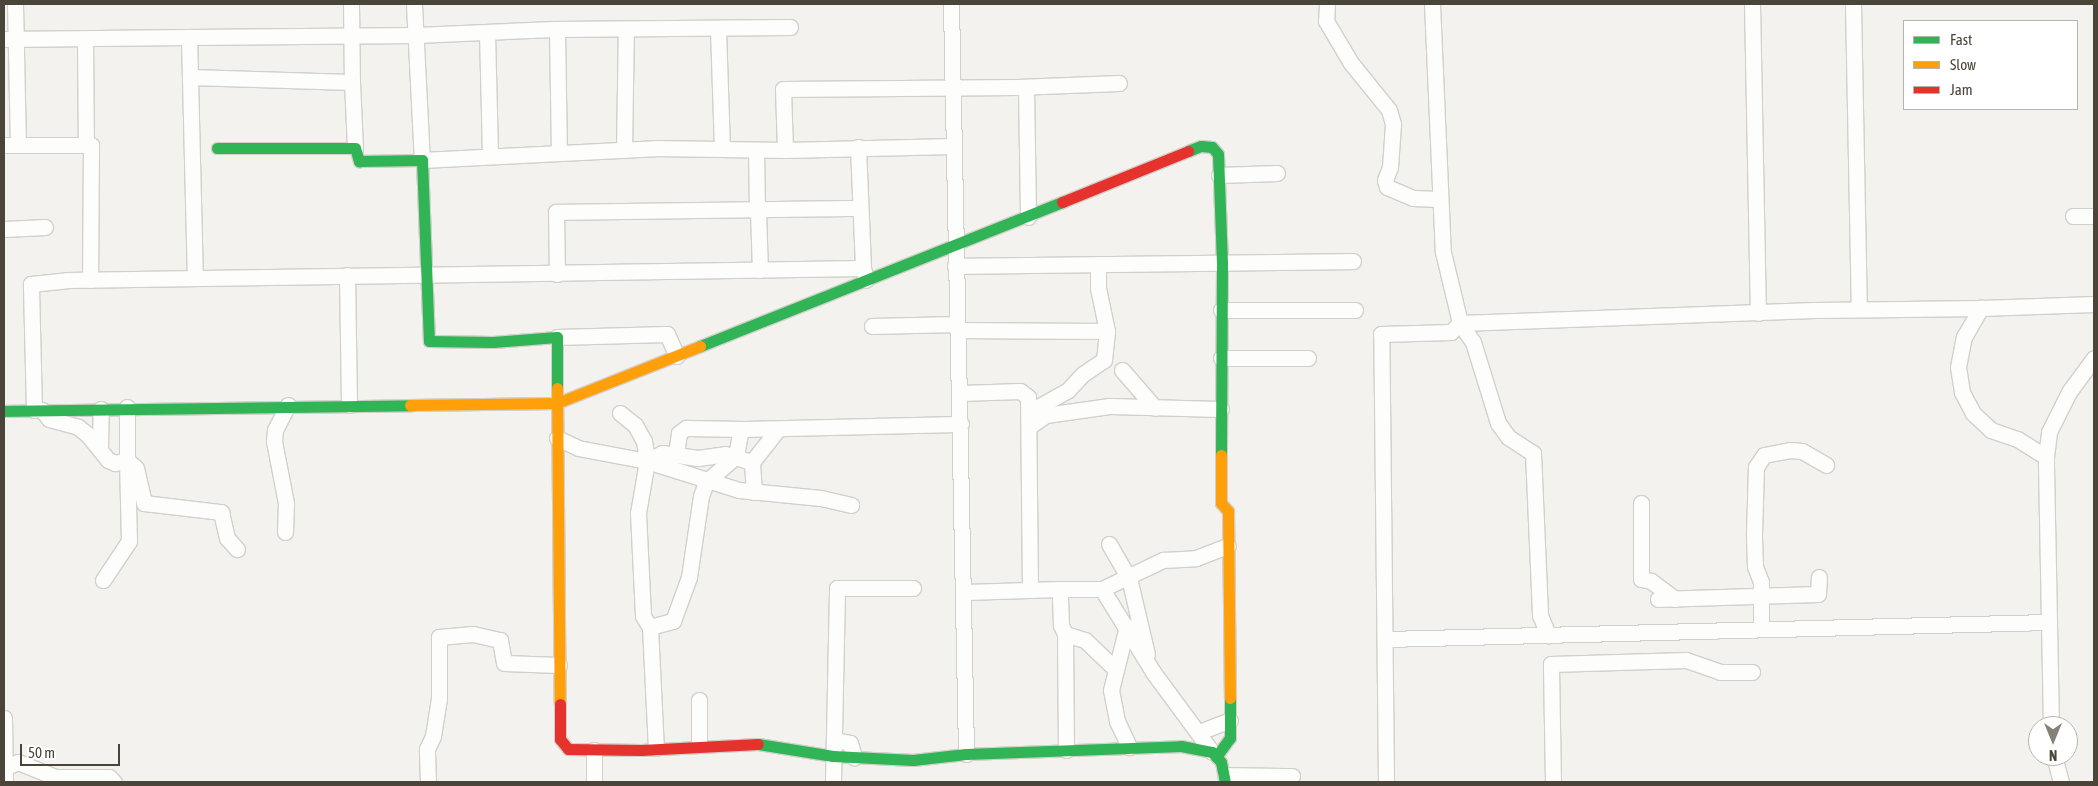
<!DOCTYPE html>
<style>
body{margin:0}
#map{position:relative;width:2098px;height:786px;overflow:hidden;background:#f4f2ee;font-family:"Asap Condensed",sans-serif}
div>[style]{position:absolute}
.roads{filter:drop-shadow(1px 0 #d2d0cb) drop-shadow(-1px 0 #d2d0cb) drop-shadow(0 1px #d2d0cb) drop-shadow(0 -1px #d2d0cb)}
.street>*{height:15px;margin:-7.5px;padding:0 7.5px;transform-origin:7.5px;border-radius:7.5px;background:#fdfdfc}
.fast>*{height:11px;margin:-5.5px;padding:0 5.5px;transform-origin:5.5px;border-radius:5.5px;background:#30b455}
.slow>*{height:11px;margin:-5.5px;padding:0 5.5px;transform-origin:5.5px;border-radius:5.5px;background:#ff9f0a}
.jam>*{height:11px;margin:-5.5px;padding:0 5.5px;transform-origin:5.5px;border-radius:5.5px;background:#e5322d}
span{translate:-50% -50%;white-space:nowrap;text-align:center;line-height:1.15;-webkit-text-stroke:4.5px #fff;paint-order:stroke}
.frame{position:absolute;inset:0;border:5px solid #4b4439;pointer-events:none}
.legend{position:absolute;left:1903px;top:20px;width:175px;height:90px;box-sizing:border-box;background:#fff;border:1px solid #b7b4b0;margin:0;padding:6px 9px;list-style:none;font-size:15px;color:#4b4439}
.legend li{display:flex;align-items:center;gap:10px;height:25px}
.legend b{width:25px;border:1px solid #b7b4b0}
.north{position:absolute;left:2028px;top:716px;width:50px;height:50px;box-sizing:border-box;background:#fff;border:1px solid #b7b4b0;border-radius:50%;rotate:180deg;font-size:14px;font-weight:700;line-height:20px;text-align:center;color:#4b4439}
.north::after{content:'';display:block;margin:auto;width:18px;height:22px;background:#868178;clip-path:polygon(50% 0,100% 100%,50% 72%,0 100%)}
.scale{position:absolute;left:20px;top:744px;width:100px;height:22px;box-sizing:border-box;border:2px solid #4b4439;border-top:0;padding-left:6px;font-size:15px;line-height:18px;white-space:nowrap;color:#4b4439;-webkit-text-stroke:4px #fff;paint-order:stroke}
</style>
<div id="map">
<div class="roads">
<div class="street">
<i style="left:15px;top:4px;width:141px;rotate:88.8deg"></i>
<i style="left:351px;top:4px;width:78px;rotate:89.3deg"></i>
<i style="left:414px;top:4px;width:156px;rotate:87.1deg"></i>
<i style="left:422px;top:160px;width:233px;rotate:-2.9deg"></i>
<i style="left:655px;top:148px;width:130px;rotate:0.9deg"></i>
<i style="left:785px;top:150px;width:61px;rotate:-91.9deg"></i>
<i style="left:783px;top:89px;width:234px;rotate:-0.5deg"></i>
<i style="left:1017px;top:87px;width:102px;rotate:-2.2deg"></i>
<i style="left:951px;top:4px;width:750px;rotate:88.85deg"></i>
<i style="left:1327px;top:4px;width:17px;rotate:93deg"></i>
<i style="left:1326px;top:21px;width:49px;rotate:59.2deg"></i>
<i style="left:1351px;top:63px;width:60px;rotate:51deg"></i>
<i style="left:1389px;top:110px;width:15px;rotate:74deg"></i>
<i style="left:1393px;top:124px;width:43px;rotate:94deg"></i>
<i style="left:1390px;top:167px;width:14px;rotate:111deg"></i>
<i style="left:1385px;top:180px;width:7px;rotate:74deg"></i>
<i style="left:1387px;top:187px;width:28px;rotate:23deg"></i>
<i style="left:1413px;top:198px;width:26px;rotate:2deg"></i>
<i style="left:1432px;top:4px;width:248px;rotate:87.5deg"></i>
<i style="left:1443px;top:252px;width:73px;rotate:76.5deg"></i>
<i style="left:1460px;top:323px;width:23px;rotate:56deg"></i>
<i style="left:1473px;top:342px;width:85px;rotate:72.8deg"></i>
<i style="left:1498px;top:423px;width:17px;rotate:54deg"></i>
<i style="left:1508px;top:437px;width:30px;rotate:33deg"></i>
<i style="left:1533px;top:453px;width:162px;rotate:87.5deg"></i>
<i style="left:1540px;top:615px;width:22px;rotate:68deg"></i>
<i style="left:1752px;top:4px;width:309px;rotate:88.9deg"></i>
<i style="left:1853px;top:4px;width:305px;rotate:88.9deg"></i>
<i style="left:557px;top:29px;width:123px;rotate:89.1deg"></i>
<i style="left:718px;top:29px;width:120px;rotate:88.1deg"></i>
<i style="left:487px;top:32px;width:124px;rotate:88.6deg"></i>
<i style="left:189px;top:37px;width:227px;rotate:-0.5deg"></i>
<i style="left:416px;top:35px;width:138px;rotate:-2.5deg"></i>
<i style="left:554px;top:29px;width:236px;rotate:-0.5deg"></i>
<i style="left:4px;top:39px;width:185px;rotate:-0.6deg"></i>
<i style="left:189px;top:37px;width:241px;rotate:88.6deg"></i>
<i style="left:85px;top:39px;width:106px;rotate:89.5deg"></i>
<i style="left:190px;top:77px;width:162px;rotate:1.8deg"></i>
<i style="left:352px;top:82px;width:66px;rotate:87.4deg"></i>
<i style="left:1026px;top:87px;width:130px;rotate:89.1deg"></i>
<i style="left:4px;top:145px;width:87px"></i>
<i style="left:91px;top:145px;width:135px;rotate:90.4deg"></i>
<i style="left:858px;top:147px;width:121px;rotate:87.6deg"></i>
<i style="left:624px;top:150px;width:121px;rotate:-89.1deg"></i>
<i style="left:756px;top:150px;width:58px;rotate:89deg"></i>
<i style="left:785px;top:150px;width:168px;rotate:-1.4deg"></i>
<i style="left:1219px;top:175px;width:58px;rotate:-2deg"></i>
<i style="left:758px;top:211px;width:59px;rotate:88.1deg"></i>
<i style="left:2073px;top:216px;width:21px"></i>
<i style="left:4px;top:229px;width:41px;rotate:-2.8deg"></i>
<i style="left:955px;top:266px;width:398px;rotate:-0.7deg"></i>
<i style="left:557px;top:274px;width:62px;rotate:-90.9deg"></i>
<i style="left:556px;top:212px;width:304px;rotate:-0.8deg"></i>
<i style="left:347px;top:275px;width:130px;rotate:89.1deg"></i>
<i style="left:1221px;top:310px;width:134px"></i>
<i style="left:872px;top:326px;width:85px;rotate:-1.3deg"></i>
<i style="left:957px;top:330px;width:150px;rotate:0.4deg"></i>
<i style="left:557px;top:337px;width:110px;rotate:-1.6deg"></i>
<i style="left:667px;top:334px;width:24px;rotate:66deg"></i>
<i style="left:1221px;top:358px;width:87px"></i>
<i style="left:1122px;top:370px;width:50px;rotate:49deg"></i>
<i style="left:960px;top:393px;width:60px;rotate:-1.9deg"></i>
<i style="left:1020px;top:391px;width:10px;rotate:37deg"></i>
<i style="left:1028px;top:397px;width:193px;rotate:89.4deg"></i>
<i style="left:127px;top:407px;width:53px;rotate:90deg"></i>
<i style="left:127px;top:460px;width:12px;rotate:42deg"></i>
<i style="left:136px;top:468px;width:36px;rotate:77deg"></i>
<i style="left:144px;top:503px;width:78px;rotate:6.7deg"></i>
<i style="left:221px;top:512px;width:27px;rotate:77deg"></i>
<i style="left:227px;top:538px;width:15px;rotate:48deg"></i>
<i style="left:34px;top:410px;width:126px;rotate:-91.4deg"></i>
<i style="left:31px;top:284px;width:36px;rotate:-6deg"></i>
<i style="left:67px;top:280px;width:796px;rotate:-0.86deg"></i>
<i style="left:863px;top:268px;width:12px;rotate:76deg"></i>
<i style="left:42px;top:410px;width:11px;rotate:52deg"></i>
<i style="left:49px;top:419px;width:30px;rotate:15deg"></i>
<i style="left:78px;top:427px;width:11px;rotate:38deg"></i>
<i style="left:87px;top:434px;width:33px;rotate:51deg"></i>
<i style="left:108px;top:460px;width:8px;rotate:23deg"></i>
<i style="left:115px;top:463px;width:12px;rotate:-14deg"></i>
<i style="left:127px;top:460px;width:81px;rotate:88.6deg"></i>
<i style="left:129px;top:541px;width:47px;rotate:123.7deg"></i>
<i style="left:1029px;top:412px;width:45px;rotate:-29.4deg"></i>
<i style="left:1068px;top:390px;width:22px;rotate:-47deg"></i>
<i style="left:1083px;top:374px;width:25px;rotate:-34deg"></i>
<i style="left:1104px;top:360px;width:29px;rotate:-84deg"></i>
<i style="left:1107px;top:331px;width:44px;rotate:-101.8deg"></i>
<i style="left:1098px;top:288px;width:24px;rotate:-90deg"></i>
<i style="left:620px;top:413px;width:19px;rotate:39deg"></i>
<i style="left:635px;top:425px;width:18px;rotate:61deg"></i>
<i style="left:644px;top:441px;width:20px;rotate:81deg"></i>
<i style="left:647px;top:461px;width:53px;rotate:99.8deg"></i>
<i style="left:638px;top:513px;width:103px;rotate:87.2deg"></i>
<i style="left:643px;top:616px;width:13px;rotate:58deg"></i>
<i style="left:650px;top:627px;width:121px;rotate:87.2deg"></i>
<i style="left:1030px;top:426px;width:19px;rotate:-35deg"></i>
<i style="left:1046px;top:415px;width:64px;rotate:-8.1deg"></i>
<i style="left:1109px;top:406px;width:112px;rotate:1.5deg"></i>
<i style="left:557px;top:438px;width:23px;rotate:25deg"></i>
<i style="left:578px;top:448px;width:70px;rotate:10.7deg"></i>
<i style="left:647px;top:461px;width:96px;rotate:17.5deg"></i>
<i style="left:739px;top:490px;width:82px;rotate:5.6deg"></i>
<i style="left:821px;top:498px;width:31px;rotate:13deg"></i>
<i style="left:100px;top:448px;width:39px;rotate:-89deg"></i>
<i style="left:676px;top:454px;width:21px;rotate:-82deg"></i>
<i style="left:679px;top:433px;width:9px;rotate:-36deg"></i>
<i style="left:686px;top:428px;width:58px;rotate:1deg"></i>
<i style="left:2046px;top:457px;width:34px;rotate:-148deg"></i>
<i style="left:2017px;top:439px;width:28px;rotate:-161deg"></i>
<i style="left:1991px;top:430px;width:25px;rotate:-137deg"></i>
<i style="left:1973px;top:413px;width:24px;rotate:-118deg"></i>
<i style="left:1962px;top:392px;width:25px;rotate:-99deg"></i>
<i style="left:1958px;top:367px;width:31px;rotate:-79deg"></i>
<i style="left:1964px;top:337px;width:34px;rotate:-60deg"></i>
<i style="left:1981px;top:308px;width:113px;rotate:-2deg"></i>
<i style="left:647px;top:461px;width:17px;rotate:-28deg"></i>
<i style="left:662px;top:453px;width:36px;rotate:8deg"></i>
<i style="left:698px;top:458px;width:27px;rotate:-8deg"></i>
<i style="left:725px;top:454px;width:28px;rotate:17deg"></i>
<i style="left:754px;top:492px;width:30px;rotate:-94deg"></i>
<i style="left:752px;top:462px;width:42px;rotate:-51.8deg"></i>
<i style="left:1641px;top:503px;width:76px;rotate:90deg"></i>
<i style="left:1641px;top:579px;width:10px;rotate:11deg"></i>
<i style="left:1651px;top:581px;width:30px;rotate:37deg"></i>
<i style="left:285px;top:532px;width:29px;rotate:-88deg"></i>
<i style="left:286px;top:503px;width:63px;rotate:-101deg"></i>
<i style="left:274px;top:441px;width:11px;rotate:-85deg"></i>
<i style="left:275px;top:430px;width:28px;rotate:-63deg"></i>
<i style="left:1109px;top:544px;width:39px;rotate:60deg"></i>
<i style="left:1129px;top:578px;width:78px;rotate:76.7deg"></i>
<i style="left:1102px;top:589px;width:97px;rotate:58.4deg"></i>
<i style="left:1153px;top:672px;width:99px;rotate:53.6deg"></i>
<i style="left:965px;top:592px;width:95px;rotate:-1.8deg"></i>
<i style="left:1658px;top:599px;width:160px;rotate:-1.8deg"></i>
<i style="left:1818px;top:594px;width:17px;rotate:-87deg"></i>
<i style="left:1127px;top:626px;width:66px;rotate:104deg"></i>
<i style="left:1111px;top:690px;width:32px;rotate:79deg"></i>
<i style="left:1117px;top:721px;width:29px;rotate:65deg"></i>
<i style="left:650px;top:627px;width:24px;rotate:-15deg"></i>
<i style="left:673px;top:621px;width:47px;rotate:-70deg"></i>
<i style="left:689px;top:577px;width:82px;rotate:-81.6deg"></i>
<i style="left:701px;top:496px;width:15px;rotate:-70deg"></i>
<i style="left:706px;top:482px;width:40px;rotate:-41deg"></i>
<i style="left:736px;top:456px;width:27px;rotate:-80deg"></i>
<i style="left:741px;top:429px;width:220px;rotate:-1.3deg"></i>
<i style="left:1761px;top:629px;width:47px;rotate:-90deg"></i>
<i style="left:1761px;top:582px;width:17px;rotate:-111deg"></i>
<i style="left:1755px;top:566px;width:32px;rotate:-92deg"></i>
<i style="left:1754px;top:534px;width:67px;rotate:-88.3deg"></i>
<i style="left:1756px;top:467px;width:14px;rotate:-56deg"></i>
<i style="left:1764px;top:455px;width:26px;rotate:-11deg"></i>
<i style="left:1790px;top:450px;width:12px;rotate:5deg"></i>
<i style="left:1802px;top:451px;width:28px;rotate:30deg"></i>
<i style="left:1065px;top:634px;width:21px;rotate:17deg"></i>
<i style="left:1085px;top:640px;width:42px;rotate:44deg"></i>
<i style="left:1386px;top:639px;width:663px;rotate:-1.47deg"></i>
<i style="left:699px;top:700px;width:45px;rotate:90deg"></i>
<i style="left:4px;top:718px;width:64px;rotate:89.1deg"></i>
<i style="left:2051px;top:726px;width:269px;rotate:-91.1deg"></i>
<i style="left:2046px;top:457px;width:25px;rotate:-83deg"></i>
<i style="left:2049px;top:432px;width:45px;rotate:-63.4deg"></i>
<i style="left:2069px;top:392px;width:42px;rotate:-53.7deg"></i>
<i style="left:1199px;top:732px;width:33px;rotate:-21deg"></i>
<i style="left:835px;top:740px;width:15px;rotate:11deg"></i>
<i style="left:850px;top:743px;width:15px;rotate:74deg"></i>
<i style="left:594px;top:750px;width:32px;rotate:90deg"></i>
<i style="left:1066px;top:750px;width:116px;rotate:-90.5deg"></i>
<i style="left:1065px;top:634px;width:10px;rotate:-114deg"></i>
<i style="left:1061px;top:625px;width:36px;rotate:-92deg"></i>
<i style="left:1060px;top:589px;width:42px"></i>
<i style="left:1102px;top:589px;width:68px;rotate:-25.4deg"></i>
<i style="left:1163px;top:560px;width:33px;rotate:-3deg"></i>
<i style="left:1196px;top:558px;width:34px;rotate:-21deg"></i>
<i style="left:2054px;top:756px;width:27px;rotate:75deg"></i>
<i style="left:4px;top:768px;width:15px;rotate:-23deg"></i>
<i style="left:18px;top:762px;width:40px;rotate:22deg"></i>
<i style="left:55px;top:777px;width:54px"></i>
<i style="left:109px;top:777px;width:7px;rotate:45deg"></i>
<i style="left:1225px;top:775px;width:67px;rotate:0.9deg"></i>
<i style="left:428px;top:782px;width:33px;rotate:-92deg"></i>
<i style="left:427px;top:749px;width:14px;rotate:-65deg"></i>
<i style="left:433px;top:736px;width:37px;rotate:-81deg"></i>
<i style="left:439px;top:699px;width:62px;rotate:-90deg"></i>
<i style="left:439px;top:637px;width:34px;rotate:-5deg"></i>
<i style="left:473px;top:634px;width:28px;rotate:13deg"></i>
<i style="left:500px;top:640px;width:23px;rotate:80deg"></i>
<i style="left:504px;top:663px;width:55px;rotate:2.1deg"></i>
<i style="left:833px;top:782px;width:194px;rotate:-88.8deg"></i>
<i style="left:837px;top:588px;width:76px"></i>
<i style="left:1386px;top:782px;width:448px;rotate:-90.6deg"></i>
<i style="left:1381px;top:334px;width:70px;rotate:-1.6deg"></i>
<i style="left:1451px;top:332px;width:13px;rotate:-45deg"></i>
<i style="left:1460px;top:323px;width:354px;rotate:-2.1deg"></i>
<i style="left:1814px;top:310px;width:167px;rotate:-0.7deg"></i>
<i style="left:1553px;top:782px;width:118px;rotate:-91deg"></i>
<i style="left:1551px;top:664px;width:135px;rotate:-1.7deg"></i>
<i style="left:1686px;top:660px;width:36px;rotate:19deg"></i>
<i style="left:1720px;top:672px;width:32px"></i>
</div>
<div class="fast">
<i style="left:217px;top:148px;width:138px"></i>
<i style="left:355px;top:148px;width:14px;rotate:73deg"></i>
<i style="left:359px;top:161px;width:63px;rotate:-0.9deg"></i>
<i style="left:422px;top:160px;width:181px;rotate:87.8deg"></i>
<i style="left:429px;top:341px;width:64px;rotate:0.9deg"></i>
<i style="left:493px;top:342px;width:64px;rotate:-4.5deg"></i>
<i style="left:557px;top:337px;width:51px;rotate:90deg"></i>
<i style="left:1188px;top:151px;width:14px;rotate:-21deg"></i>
<i style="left:1201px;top:146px;width:11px;rotate:5deg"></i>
<i style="left:1212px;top:147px;width:9px;rotate:49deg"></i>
<i style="left:1218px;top:154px;width:109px;rotate:87.9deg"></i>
<i style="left:1222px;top:263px;width:192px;rotate:90.3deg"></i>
<i style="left:700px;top:346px;width:390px;rotate:-21.7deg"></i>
<i style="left:4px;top:411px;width:406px;rotate:-0.8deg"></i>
<i style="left:758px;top:744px;width:76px;rotate:9.1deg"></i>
<i style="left:833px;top:756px;width:80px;rotate:2.9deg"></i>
<i style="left:913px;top:760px;width:53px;rotate:-6.5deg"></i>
<i style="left:966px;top:754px;width:215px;rotate:-2.1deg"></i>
<i style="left:1181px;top:746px;width:32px;rotate:11deg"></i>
<i style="left:1212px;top:752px;width:13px;rotate:48deg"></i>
<i style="left:1221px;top:762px;width:20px;rotate:79deg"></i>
<i style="left:1216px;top:757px;width:24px;rotate:-54deg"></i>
<i style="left:1230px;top:738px;width:40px;rotate:-90deg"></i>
</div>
<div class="slow">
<i style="left:557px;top:388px;width:316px;rotate:89.5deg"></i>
<i style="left:410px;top:405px;width:147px;rotate:-0.8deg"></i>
<i style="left:557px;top:403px;width:154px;rotate:-21.7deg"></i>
<i style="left:1221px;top:455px;width:48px;rotate:90deg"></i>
<i style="left:1221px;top:503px;width:11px;rotate:49deg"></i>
<i style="left:1228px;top:511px;width:187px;rotate:89.4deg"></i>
</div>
<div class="jam">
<i style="left:1062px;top:202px;width:136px;rotate:-22deg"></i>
<i style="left:560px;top:704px;width:35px;rotate:90deg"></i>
<i style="left:560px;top:739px;width:13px;rotate:51deg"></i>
<i style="left:568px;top:749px;width:73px;rotate:0.8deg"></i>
<i style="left:641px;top:750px;width:117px;rotate:-2.9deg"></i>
</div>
</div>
<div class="frame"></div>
<ul class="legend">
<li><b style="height:6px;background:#30b455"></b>Fast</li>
<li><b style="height:6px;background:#ff9f0a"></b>Slow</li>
<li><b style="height:6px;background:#e5322d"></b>Jam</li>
</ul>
<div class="north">N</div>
<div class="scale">50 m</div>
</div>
